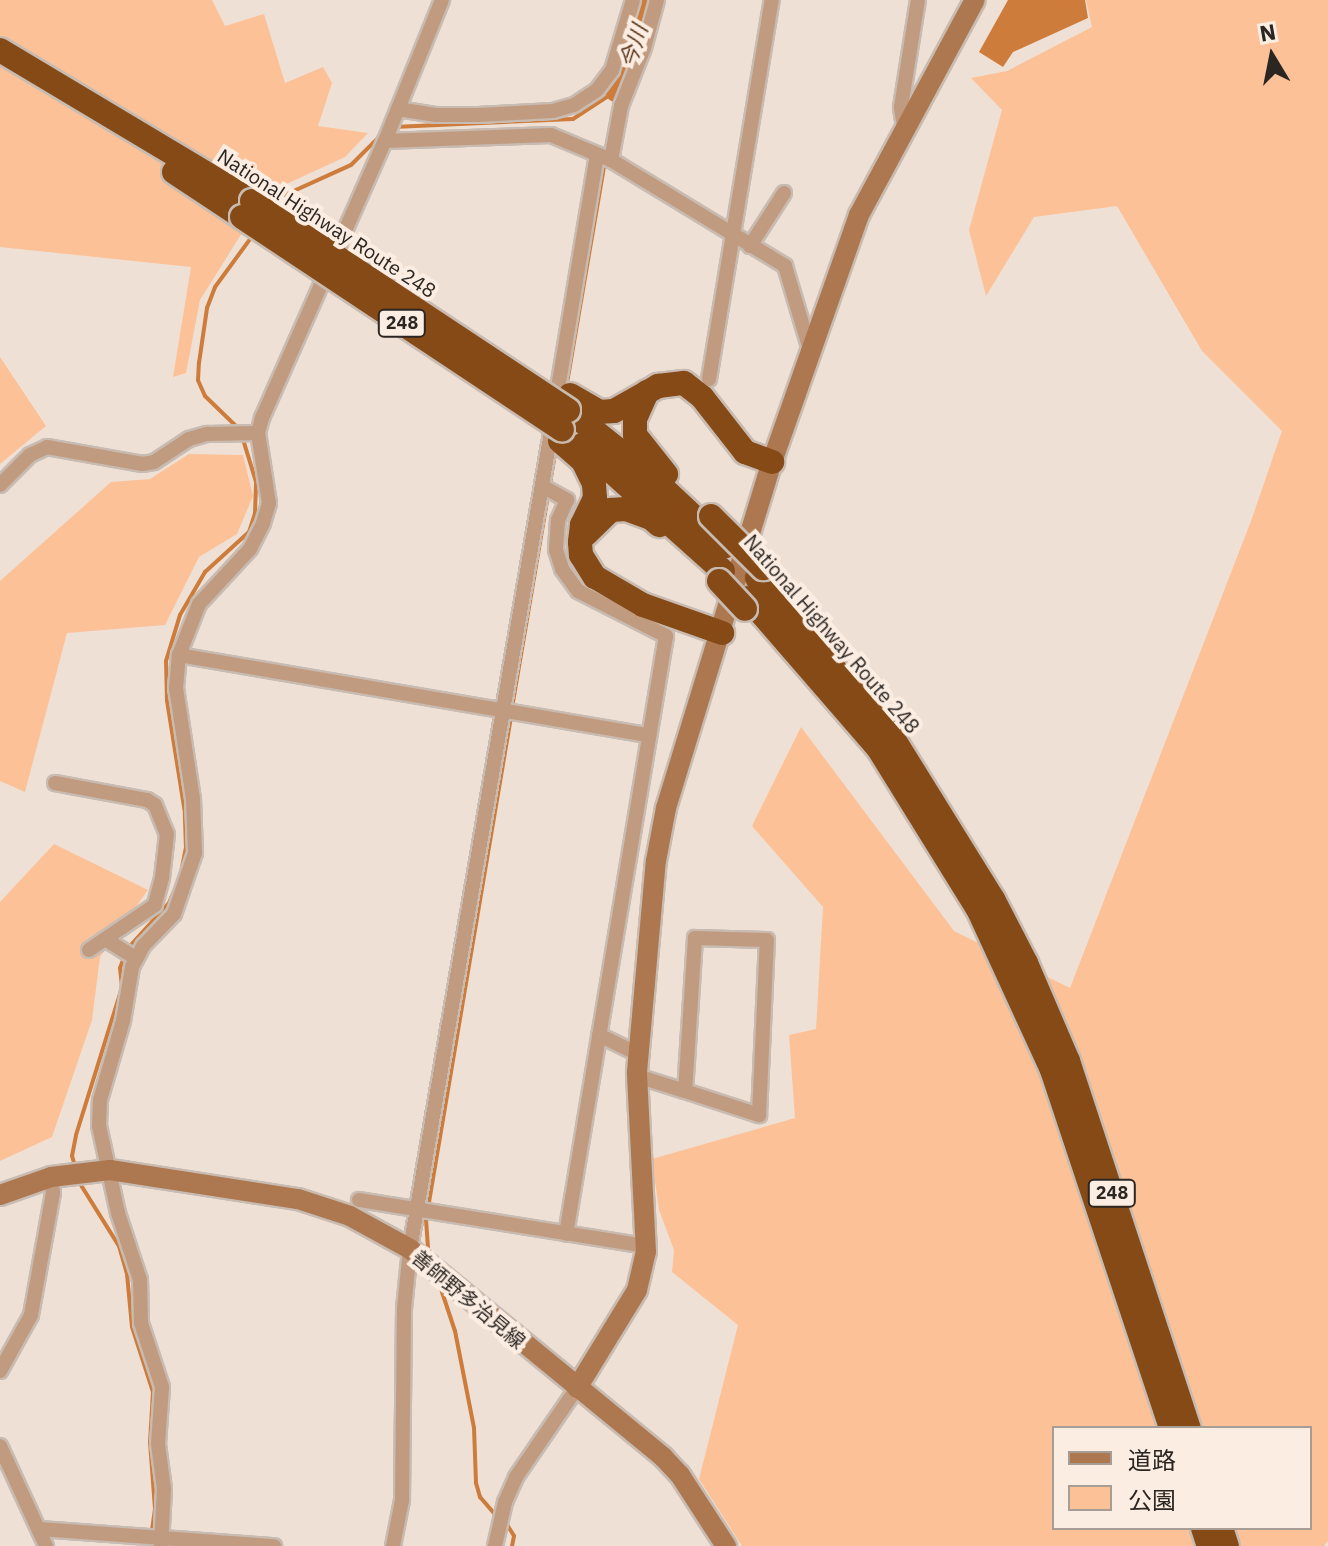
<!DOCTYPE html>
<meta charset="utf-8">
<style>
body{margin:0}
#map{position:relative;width:1328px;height:1546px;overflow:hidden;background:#efe0d5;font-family:"IBM Plex Sans","Noto Sans JP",sans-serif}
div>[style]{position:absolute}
.green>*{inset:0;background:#fcc197}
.water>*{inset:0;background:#cd7c3b}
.stream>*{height:4px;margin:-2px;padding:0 2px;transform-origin:2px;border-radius:2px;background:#cd7c3b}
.river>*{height:22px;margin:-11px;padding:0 11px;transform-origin:11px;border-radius:11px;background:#cd7c3b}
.roads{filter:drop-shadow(2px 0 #c8bbb1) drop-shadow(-2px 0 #c8bbb1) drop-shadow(0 2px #c8bbb1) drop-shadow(0 -2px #c8bbb1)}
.street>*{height:14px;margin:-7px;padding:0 7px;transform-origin:7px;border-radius:7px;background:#c09b80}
.secondary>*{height:20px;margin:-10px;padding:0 10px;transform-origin:10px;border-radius:10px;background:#ad774f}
.highway>*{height:24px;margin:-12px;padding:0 12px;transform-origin:12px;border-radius:12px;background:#864a16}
.bridges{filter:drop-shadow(2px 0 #c8bbb1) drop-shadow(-2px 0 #c8bbb1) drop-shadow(0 2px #c8bbb1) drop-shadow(0 -2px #c8bbb1)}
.highway-bridge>*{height:24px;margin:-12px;padding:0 12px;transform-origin:12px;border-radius:12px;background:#864a16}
span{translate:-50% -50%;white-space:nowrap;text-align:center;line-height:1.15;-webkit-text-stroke:8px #fcede2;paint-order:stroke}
.shield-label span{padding:2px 6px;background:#fcede2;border:2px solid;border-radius:6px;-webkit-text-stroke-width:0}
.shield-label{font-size:18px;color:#2b2622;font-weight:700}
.street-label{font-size:20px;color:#2b2622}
.water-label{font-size:22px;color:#563419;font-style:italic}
.legend{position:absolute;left:1052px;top:1426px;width:260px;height:104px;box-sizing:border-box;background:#fcede2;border:2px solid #a89d95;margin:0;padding:10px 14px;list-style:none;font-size:24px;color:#2b2622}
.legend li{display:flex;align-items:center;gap:16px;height:40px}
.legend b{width:40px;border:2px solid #a89d95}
.north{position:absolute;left:1232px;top:16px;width:80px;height:80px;-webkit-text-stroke:6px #fcede2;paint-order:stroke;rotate:350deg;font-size:22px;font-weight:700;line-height:32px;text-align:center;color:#2b2622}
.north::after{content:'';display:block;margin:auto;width:28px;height:36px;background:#2b2622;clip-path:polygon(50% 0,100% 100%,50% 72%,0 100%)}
</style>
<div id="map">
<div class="green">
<i style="clip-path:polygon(0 0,212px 0,225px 26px,264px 14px,285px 83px,323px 67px,332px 83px,318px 126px,368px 133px,345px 157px,267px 193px,200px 300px,186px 373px,173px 377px,191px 267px,0 247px)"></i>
<i style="clip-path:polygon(evenodd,1086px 0,1328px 0,1328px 1541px,1324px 1546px,742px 1546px,699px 1479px,738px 1325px,672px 1272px,674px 1250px,659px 1210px,652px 1159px,795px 1118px,789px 1035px,816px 1029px,823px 907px,752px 826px,801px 727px,954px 931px,1070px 988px,1251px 521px,1282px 431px,1202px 351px,1117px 206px,1034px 217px,986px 296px,969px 230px,1002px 110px,971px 78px,1007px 71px,1092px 27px,1086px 0,1054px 1428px,1310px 1428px,1310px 1528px,1054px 1528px,1054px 1428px)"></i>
<i style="clip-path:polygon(0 357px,46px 426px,0 464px)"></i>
<i style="clip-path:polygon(189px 454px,243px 455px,253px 496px,237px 534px,199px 557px,165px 625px,67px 633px,25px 792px,0 781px,0 581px,111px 482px,150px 479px)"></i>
<i style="clip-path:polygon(54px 844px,148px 890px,100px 957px,92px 1020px,52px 1137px,0 1161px,0 902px)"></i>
</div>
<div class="water">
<i style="clip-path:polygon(1008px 0,1085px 0,1088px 18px,1013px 52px,1003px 67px,979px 52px)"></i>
</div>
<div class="stream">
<i style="left:394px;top:127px;width:179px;rotate:-2.6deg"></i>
<i style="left:573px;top:119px;width:51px;rotate:-33.1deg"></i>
<i style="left:273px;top:204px;width:6px;rotate:-59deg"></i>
<i style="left:276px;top:199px;width:82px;rotate:-24.4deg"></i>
<i style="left:351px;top:165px;width:49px;rotate:-45deg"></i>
<i style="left:566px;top:389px;width:231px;rotate:-80.3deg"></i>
<i style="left:238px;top:428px;width:46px;rotate:-135.9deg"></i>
<i style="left:205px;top:396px;width:17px;rotate:-114deg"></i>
<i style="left:198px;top:380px;width:17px;rotate:-87deg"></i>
<i style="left:199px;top:363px;width:56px;rotate:-81.7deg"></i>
<i style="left:207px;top:308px;width:22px;rotate:-69deg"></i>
<i style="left:215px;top:287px;width:64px;rotate:-53.8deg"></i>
<i style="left:512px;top:708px;width:264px;rotate:-80.4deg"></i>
<i style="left:181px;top:873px;width:25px;rotate:-79deg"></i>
<i style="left:186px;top:848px;width:35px;rotate:-92deg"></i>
<i style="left:185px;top:813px;width:113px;rotate:-99.1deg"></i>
<i style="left:167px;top:701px;width:40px;rotate:-91.4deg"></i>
<i style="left:166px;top:661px;width:48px;rotate:-73.1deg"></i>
<i style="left:180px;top:615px;width:50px;rotate:-59.8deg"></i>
<i style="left:205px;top:572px;width:59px;rotate:-42.3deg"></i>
<i style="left:249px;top:532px;width:20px;rotate:-72deg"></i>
<i style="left:255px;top:513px;width:31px;rotate:-88deg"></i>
<i style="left:256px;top:482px;width:48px;rotate:-106.9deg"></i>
<i style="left:129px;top:947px;width:59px;rotate:-47.7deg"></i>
<i style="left:169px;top:903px;width:15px;rotate:-67deg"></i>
<i style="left:76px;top:1169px;width:14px;rotate:-107deg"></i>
<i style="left:72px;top:1156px;width:21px;rotate:-79deg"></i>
<i style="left:76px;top:1135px;width:155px;rotate:-72.7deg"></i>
<i style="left:122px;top:987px;width:19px;rotate:-96deg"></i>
<i style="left:120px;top:968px;width:14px;rotate:-69deg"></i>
<i style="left:79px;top:1182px;width:75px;rotate:58deg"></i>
<i style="left:119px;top:1246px;width:29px;rotate:74deg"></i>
<i style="left:127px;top:1274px;width:53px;rotate:84.6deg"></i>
<i style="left:132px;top:1327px;width:68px;rotate:72.1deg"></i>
<i style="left:153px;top:1392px;width:50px;rotate:93.4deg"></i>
<i style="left:150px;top:1442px;width:67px;rotate:85.7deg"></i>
<i style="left:155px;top:1509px;width:37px;rotate:98deg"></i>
<i style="left:428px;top:1248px;width:28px;rotate:-94deg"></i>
<i style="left:426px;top:1220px;width:510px;rotate:-80.41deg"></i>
<i style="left:441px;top:1289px;width:44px;rotate:71.6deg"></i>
<i style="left:455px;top:1331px;width:99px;rotate:78.9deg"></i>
<i style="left:474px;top:1428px;width:55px;rotate:87.9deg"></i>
<i style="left:476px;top:1483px;width:15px;rotate:74deg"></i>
<i style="left:480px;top:1497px;width:21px;rotate:49deg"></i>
<i style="left:506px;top:1523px;width:15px;rotate:58deg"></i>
<i style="left:514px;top:1536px;width:10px;rotate:101deg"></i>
</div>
<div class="river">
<i style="left:616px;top:91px;width:34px;rotate:-64deg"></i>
<i style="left:631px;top:60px;width:62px;rotate:-75.1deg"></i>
</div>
<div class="roads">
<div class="street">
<i style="left:398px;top:109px;width:39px;rotate:9deg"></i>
<i style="left:437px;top:115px;width:41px"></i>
<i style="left:478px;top:115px;width:75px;rotate:-3.1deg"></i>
<i style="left:553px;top:111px;width:22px;rotate:-16deg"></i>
<i style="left:574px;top:105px;width:27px;rotate:-33deg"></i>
<i style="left:597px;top:90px;width:25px;rotate:-53deg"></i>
<i style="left:612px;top:70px;width:73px;rotate:-73.3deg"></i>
<i style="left:904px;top:127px;width:20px;rotate:-99deg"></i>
<i style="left:901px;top:107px;width:108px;rotate:-81deg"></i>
<i style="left:385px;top:141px;width:166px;rotate:-2.1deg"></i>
<i style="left:551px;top:135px;width:65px;rotate:22.6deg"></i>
<i style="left:611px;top:160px;width:204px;rotate:31.3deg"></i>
<i style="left:785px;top:266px;width:91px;rotate:73.4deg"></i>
<i style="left:611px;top:160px;width:55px;rotate:-79.5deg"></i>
<i style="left:621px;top:106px;width:62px;rotate:-68.4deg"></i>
<i style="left:644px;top:48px;width:50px;rotate:-74.8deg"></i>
<i style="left:750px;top:246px;width:63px;rotate:-57.3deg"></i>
<i style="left:709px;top:379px;width:384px;rotate:-80.6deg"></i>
<i style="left:555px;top:406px;width:255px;rotate:-80.5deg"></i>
<i style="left:0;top:485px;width:42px;rotate:-45deg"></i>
<i style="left:30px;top:455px;width:19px;rotate:-25deg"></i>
<i style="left:47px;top:447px;width:97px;rotate:10.1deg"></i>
<i style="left:142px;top:464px;width:12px;rotate:-9deg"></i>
<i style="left:154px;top:462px;width:42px;rotate:-33.3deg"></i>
<i style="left:189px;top:439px;width:19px;rotate:-16deg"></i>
<i style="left:207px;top:434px;width:51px;rotate:-1.1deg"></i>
<i style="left:542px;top:486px;width:29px;rotate:29deg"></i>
<i style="left:567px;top:500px;width:22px;rotate:114deg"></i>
<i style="left:558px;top:520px;width:30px;rotate:94deg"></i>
<i style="left:556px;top:550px;width:20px;rotate:72deg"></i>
<i style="left:562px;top:569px;width:27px;rotate:54deg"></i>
<i style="left:578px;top:591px;width:99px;rotate:27.1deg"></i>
<i style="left:666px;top:636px;width:606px;rotate:99.49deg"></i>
<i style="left:179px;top:655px;width:477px;rotate:9.7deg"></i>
<i style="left:55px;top:783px;width:94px;rotate:10.5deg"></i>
<i style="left:147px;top:800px;width:9px;rotate:32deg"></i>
<i style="left:155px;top:805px;width:31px;rotate:68deg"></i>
<i style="left:167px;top:834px;width:44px;rotate:96.5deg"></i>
<i style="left:162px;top:878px;width:28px;rotate:105deg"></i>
<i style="left:155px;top:905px;width:80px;rotate:145.7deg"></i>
<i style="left:105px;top:939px;width:36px;rotate:32deg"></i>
<i style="left:599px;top:1035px;width:43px;rotate:26deg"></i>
<i style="left:637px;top:1076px;width:50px;rotate:17.4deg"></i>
<i style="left:685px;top:1091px;width:78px;rotate:18deg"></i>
<i style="left:759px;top:1115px;width:175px;rotate:-87.4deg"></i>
<i style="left:767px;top:940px;width:72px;rotate:-178.4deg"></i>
<i style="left:695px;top:938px;width:153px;rotate:93.7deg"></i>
<i style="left:359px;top:1200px;width:292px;rotate:9.1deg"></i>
<i style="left:0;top:1371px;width:64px;rotate:-61deg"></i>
<i style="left:31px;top:1315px;width:124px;rotate:-79.8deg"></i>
<i style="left:53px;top:1193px;width:16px;rotate:-97deg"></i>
<i style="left:0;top:1446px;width:110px;rotate:65.3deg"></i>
<i style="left:40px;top:1529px;width:235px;rotate:4.2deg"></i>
<i style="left:161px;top:1546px;width:57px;rotate:-87deg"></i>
<i style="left:164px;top:1489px;width:45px;rotate:-97.6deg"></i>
<i style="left:158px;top:1444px;width:57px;rotate:-86deg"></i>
<i style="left:162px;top:1387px;width:67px;rotate:-108.2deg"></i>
<i style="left:141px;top:1323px;width:43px;rotate:-91.3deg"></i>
<i style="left:140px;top:1280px;width:71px;rotate:-108.2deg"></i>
<i style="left:118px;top:1213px;width:89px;rotate:-102.3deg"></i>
<i style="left:99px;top:1126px;width:26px;rotate:-88deg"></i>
<i style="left:100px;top:1100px;width:82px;rotate:-73.8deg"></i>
<i style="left:123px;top:1021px;width:55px;rotate:-80.5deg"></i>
<i style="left:132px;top:967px;width:24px;rotate:-62deg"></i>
<i style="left:143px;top:946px;width:45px;rotate:-45.9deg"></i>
<i style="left:174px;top:914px;width:65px;rotate:-71deg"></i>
<i style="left:195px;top:853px;width:54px;rotate:-92.1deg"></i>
<i style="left:193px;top:799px;width:112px;rotate:-98.7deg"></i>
<i style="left:176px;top:688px;width:33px;rotate:-85deg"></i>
<i style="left:179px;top:655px;width:55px;rotate:-68.6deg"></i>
<i style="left:199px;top:604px;width:75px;rotate:-47.2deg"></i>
<i style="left:250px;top:549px;width:29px;rotate:-63deg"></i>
<i style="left:263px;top:523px;width:21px;rotate:-73deg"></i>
<i style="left:269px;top:503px;width:71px;rotate:-98.9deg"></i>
<i style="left:258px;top:433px;width:16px;rotate:-75deg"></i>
<i style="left:262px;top:418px;width:303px;rotate:-66.1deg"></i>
<i style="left:385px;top:141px;width:152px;rotate:-68deg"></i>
<i style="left:393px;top:1546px;width:47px;rotate:-78.9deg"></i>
<i style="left:402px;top:1500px;width:191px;rotate:-89.4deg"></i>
<i style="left:404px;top:1309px;width:60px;rotate:-84.3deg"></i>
<i style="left:410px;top:1249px;width:834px;rotate:-80.2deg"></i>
<i style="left:495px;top:1546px;width:45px;rotate:-77.2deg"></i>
<i style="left:505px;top:1502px;width:27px;rotate:-66deg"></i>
<i style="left:516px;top:1477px;width:108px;rotate:-55.6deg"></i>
</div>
<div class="secondary">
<i style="left:0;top:1195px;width:54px;rotate:-19.4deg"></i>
<i style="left:51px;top:1177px;width:59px;rotate:-6.8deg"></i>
<i style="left:110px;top:1170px;width:190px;rotate:8.8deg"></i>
<i style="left:298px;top:1199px;width:55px;rotate:18.1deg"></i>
<i style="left:350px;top:1216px;width:68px;rotate:28.8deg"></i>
<i style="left:410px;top:1249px;width:328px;rotate:39.4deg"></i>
<i style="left:663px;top:1457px;width:25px;rotate:47deg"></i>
<i style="left:680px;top:1475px;width:85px;rotate:57.1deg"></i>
<i style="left:577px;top:1388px;width:115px;rotate:-58.5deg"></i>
<i style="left:637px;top:1290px;width:39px;rotate:-77deg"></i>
<i style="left:646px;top:1252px;width:180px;rotate:-92.9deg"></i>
<i style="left:637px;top:1072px;width:212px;rotate:-84.9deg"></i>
<i style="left:656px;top:861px;width:54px;rotate:-79.3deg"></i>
<i style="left:666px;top:808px;width:362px;rotate:-73deg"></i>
<i style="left:772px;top:462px;width:262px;rotate:-70.6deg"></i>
<i style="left:859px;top:215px;width:244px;rotate:-61.7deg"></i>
</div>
<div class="highway">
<i style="left:0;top:50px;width:294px;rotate:30.9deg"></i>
<i style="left:174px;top:172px;width:82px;rotate:33.5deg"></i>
<i style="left:647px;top:392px;width:30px;rotate:114deg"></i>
<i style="left:635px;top:419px;width:16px;rotate:90deg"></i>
<i style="left:635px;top:435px;width:50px;rotate:51.5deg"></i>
<i style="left:570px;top:395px;width:34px;rotate:30deg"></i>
<i style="left:599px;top:412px;width:15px;rotate:-4deg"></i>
<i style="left:614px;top:411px;width:51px;rotate:-29.6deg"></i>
<i style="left:658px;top:386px;width:26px;rotate:-7deg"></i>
<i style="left:684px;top:383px;width:23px;rotate:38deg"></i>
<i style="left:702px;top:397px;width:70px;rotate:52deg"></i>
<i style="left:745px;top:452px;width:29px;rotate:20deg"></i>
<i style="left:568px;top:410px;width:98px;rotate:38.4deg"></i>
<i style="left:645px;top:471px;width:110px;rotate:43.2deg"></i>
<i style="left:560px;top:441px;width:30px;rotate:41deg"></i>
<i style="left:583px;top:461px;width:25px;rotate:64deg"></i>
<i style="left:594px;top:484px;width:14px;rotate:86deg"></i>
<i style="left:595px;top:498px;width:30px;rotate:116deg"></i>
<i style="left:582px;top:525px;width:17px;rotate:97deg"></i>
<i style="left:580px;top:542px;width:13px;rotate:86deg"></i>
<i style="left:581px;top:555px;width:26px;rotate:58deg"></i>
<i style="left:595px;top:577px;width:56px;rotate:30.3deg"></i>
<i style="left:643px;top:605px;width:84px;rotate:19.5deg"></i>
<i style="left:582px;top:445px;width:189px;rotate:41.8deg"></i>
<i style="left:586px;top:534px;width:35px;rotate:-44deg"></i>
<i style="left:611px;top:510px;width:15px;rotate:-4deg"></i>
<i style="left:626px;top:509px;width:27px;rotate:20deg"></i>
<i style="left:651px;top:518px;width:11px;rotate:41deg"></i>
<i style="left:757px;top:578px;width:210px;rotate:49.6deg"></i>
<i style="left:893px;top:738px;width:190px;rotate:58.2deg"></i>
<i style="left:993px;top:899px;width:72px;rotate:62.7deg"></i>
<i style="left:1026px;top:963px;width:107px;rotate:66.8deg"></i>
<i style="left:1068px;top:1061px;width:386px;rotate:71.8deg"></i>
<i style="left:748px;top:598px;width:198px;rotate:49.1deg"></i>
<i style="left:878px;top:748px;width:190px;rotate:58.2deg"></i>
<i style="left:978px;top:909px;width:177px;rotate:65.3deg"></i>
<i style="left:1052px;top:1070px;width:377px;rotate:71.6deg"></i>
<i style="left:1203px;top:1528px;width:19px;rotate:72deg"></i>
<i style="left:1221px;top:1528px;width:19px;rotate:72deg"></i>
</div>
</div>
<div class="bridges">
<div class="highway-bridge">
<i style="left:252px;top:201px;width:379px;rotate:33.5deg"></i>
<i style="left:242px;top:217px;width:384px;rotate:33.6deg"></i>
<i style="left:711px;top:516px;width:74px;rotate:45deg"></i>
<i style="left:719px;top:581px;width:38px;rotate:47deg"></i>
</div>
</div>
<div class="shield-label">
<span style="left:402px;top:323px">248</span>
<span style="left:1112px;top:1193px">248</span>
</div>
<div class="street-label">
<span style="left:327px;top:223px;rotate:33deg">National Highway Route 248</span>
<span style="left:832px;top:634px;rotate:49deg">National Highway Route 248</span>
<span style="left:469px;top:1299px;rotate:40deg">善師野多治見線</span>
</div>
<div class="water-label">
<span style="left:633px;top:46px;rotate:-72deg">今川</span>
</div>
<ul class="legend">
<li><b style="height:10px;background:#ad774f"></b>道路</li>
<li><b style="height:22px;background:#fcc197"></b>公園</li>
</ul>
<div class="north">N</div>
</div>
